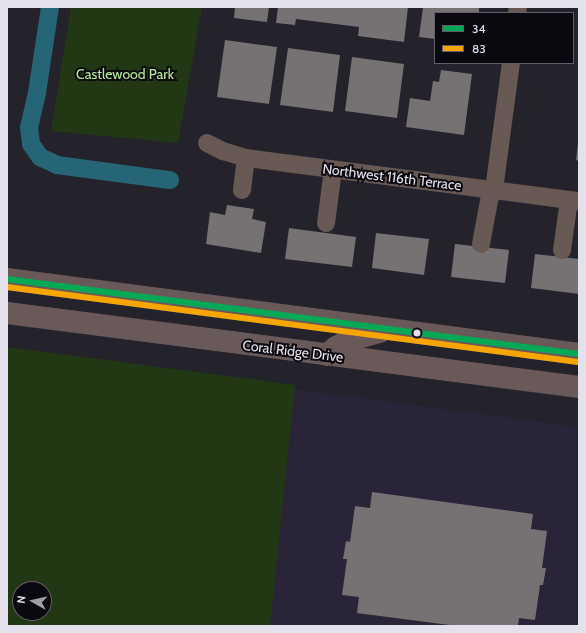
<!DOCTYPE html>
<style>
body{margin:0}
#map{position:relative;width:586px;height:633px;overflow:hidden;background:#24222a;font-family:Cabin,sans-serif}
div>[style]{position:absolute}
.built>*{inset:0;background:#2a2438}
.green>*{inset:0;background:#223815}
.canal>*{height:18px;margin:-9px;padding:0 9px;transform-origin:9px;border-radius:9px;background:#266576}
.building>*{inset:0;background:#767273}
.minor>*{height:18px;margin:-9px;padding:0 9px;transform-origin:9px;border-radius:9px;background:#685954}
.major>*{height:22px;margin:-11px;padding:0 11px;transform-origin:11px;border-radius:11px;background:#695958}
.bus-1>*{height:6px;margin:-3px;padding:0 3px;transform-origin:3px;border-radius:3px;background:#06aa56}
.bus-2>*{height:6px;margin:-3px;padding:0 3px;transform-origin:3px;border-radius:3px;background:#f7a600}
.dots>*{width:11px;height:11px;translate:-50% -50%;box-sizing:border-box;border:2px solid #0b0910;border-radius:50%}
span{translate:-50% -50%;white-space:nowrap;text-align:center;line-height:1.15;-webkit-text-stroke:4px #0b0910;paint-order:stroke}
.park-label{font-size:14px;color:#b4ea98}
.street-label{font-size:14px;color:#e4e1ec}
.frame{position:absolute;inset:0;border:8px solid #e4e1ec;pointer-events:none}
.legend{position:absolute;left:434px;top:12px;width:140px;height:52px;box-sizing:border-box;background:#0b0910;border:1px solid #625f68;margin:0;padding:5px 7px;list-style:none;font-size:12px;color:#e4e1ec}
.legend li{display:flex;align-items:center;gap:8px;height:20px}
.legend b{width:20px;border:1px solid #625f68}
.north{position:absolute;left:12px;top:581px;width:40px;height:40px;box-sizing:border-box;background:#0b0910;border:1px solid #625f68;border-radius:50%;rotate:278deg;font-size:11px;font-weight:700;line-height:16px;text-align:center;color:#e4e1ec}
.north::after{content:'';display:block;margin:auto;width:14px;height:18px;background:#a19ea8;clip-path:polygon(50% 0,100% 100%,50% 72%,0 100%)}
</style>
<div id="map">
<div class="built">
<i style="clip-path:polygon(evenodd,7px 351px,579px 427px,579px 626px,7px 626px,7px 351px,20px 589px,44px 589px,44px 613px,20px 613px,20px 589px)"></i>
</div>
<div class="green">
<i style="clip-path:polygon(71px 7px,202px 7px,178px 143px,51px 131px)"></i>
<i style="clip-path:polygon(evenodd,7px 347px,295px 385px,270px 626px,7px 626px,7px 347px,20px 589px,44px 589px,44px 613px,20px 613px,20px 589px)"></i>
</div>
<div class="canal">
<i style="left:50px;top:7px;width:87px;rotate:98.6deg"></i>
<i style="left:37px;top:93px;width:35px;rotate:103deg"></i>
<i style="left:29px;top:127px;width:17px;rotate:83deg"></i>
<i style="left:31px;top:144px;width:16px;rotate:55deg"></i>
<i style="left:40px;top:157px;width:19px;rotate:25deg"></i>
<i style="left:57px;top:165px;width:114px;rotate:7.6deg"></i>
</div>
<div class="building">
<i style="clip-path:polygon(235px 7px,269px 7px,267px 22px,234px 18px)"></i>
<i style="clip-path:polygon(278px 7px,408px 7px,404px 42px,358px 36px,359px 27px,296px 19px,295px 25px,276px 23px)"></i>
<i style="clip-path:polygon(423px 7px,479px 7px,479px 13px,435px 13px,435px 39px,419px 37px)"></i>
<i style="clip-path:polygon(225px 40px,277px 47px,269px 104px,217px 97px)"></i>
<i style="clip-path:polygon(288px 48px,340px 55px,333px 112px,280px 105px)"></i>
<i style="clip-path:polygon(352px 57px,404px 64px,397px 118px,345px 111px)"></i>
<i style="clip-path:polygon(441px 70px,472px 74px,464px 135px,406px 127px,410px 98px,430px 101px,433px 81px,439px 82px)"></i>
<i style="clip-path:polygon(578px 143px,579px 143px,579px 161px,576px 160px)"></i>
<i style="clip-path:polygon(227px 205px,254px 209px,252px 219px,266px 222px,261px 253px,206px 244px,210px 212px,225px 215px)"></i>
<i style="clip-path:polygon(289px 228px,356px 237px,352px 267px,285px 259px)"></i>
<i style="clip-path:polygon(376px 233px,429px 239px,424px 275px,372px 268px)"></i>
<i style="clip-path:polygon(455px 244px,509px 250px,505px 283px,451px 277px)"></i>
<i style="clip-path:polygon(535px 254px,579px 259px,579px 294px,531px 288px)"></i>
<i style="clip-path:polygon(372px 492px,533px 514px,531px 529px,547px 531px,542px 568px,546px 568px,543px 585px,540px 585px,535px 620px,519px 618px,518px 626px,457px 626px,357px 613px,359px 597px,342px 595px,347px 559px,343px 559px,346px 541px,350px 542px,355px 506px,370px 508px)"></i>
</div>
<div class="minor">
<i style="left:517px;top:13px;width:6px;rotate:-81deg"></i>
<i style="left:207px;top:143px;width:18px;rotate:27deg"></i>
<i style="left:223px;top:151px;width:24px;rotate:17deg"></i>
<i style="left:246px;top:158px;width:336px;rotate:7.4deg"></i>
<i style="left:242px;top:190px;width:32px;rotate:-83deg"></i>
<i style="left:494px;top:190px;width:128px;rotate:-82.4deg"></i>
<i style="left:326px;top:223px;width:53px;rotate:-82.5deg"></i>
<i style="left:481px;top:244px;width:55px;rotate:-79.5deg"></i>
<i style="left:562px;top:250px;width:50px;rotate:-82deg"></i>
</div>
<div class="major">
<i style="left:7px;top:279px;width:577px;rotate:7.47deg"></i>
<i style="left:7px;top:313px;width:577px;rotate:7.37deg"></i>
<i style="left:327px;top:355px;width:12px;rotate:-42deg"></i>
<i style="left:336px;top:347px;width:16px;rotate:-27deg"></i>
<i style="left:350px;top:340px;width:31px;rotate:-15deg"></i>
</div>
<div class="bus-1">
<i style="left:7px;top:279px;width:577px;rotate:7.47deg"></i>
</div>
<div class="bus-2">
<i style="left:7px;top:287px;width:576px;rotate:7.48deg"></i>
</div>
<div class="dots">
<i style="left:417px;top:333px;background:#e4e1ec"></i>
</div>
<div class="park-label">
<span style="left:125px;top:74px">Castlewood Park</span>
</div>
<div class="street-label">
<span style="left:392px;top:177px;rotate:7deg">Northwest 116th Terrace</span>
<span style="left:293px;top:351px;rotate:7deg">Coral Ridge Drive</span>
</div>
<div class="frame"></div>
<ul class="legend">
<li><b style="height:5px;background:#06aa56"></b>34</li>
<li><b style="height:5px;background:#f7a600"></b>83</li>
</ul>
<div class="north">N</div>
</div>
